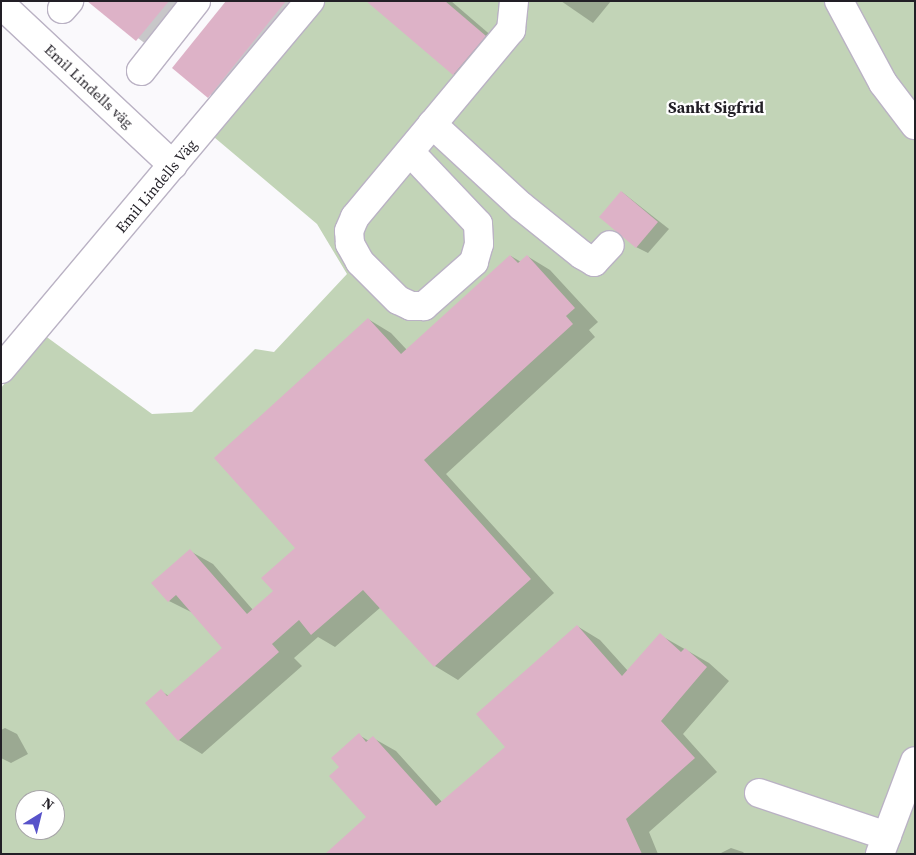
<!DOCTYPE html>
<meta charset="utf-8">
<style>
body{margin:0}
#map{position:relative;width:916px;height:855px;overflow:hidden;background:#faf9fc;font-family:"Source Serif 4",serif}
div>[style]{position:absolute}
.green>*{inset:0;background:#c2d4b7}
.shadow>*{inset:0;background:#0003}
.building>*{inset:0;background:#ddb2c7}
.roads{filter:drop-shadow(1px 0 #bab2c4) drop-shadow(-1px 0 #bab2c4) drop-shadow(0 1px #bab2c4) drop-shadow(0 -1px #bab2c4)}
.minor>*{height:28px;margin:-14px;padding:0 14px;transform-origin:14px;border-radius:14px;background:#fff}
span{translate:-50% -50%;white-space:nowrap;text-align:center;line-height:1.15;-webkit-text-stroke:4.5px #fff;paint-order:stroke}
.street-label{font-size:15px;color:#221f26}
.neighbourhood-label{font-size:16px;color:#221f26;font-weight:700}
.frame{position:absolute;inset:0;border:2px solid #221f26;pointer-events:none}
.north{position:absolute;left:15px;top:790px;width:50px;height:50px;box-sizing:border-box;background:#fff;border:1px solid #a7a5a8;border-radius:50%;rotate:36deg;font-size:14px;font-weight:700;line-height:20px;text-align:center;color:#221f26}
.north::after{content:'';display:block;margin:auto;width:18px;height:22px;background:#5853ca;clip-path:polygon(50% 0,100% 100%,50% 72%,0 100%)}
</style>
<div id="map">
<div class="green">
<i style="clip-path:polygon(evenodd,317px 1px,915px 1px,915px 854px,1px 854px,1px 388px,44px 335px,152px 414px,192px 412px,255px 349px,274px 352px,347px 274px,317px 224px,208px 132px,317px 1px,25px 800px,55px 800px,55px 830px,25px 830px,25px 800px)"></i>
</div>
<div class="shadow">
<i style="clip-path:polygon(102px 1px,179px 1px,155px 51px,97px 7px)"></i>
<i style="clip-path:polygon(228px 1px,318px 1px,231px 109px,174px 68px)"></i>
<i style="clip-path:polygon(368px 1px,451px 1px,508px 50px,477px 87px,454px 74px)"></i>
<i style="clip-path:polygon(561px 1px,611px 1px,593px 23px)"></i>
<i style="clip-path:polygon(622px 192px,669px 229px,648px 253px,636px 247px)"></i>
<i style="clip-path:polygon(511px 256px,521px 262px,527px 256px,550px 270px,598px 322px,589px 330px,595px 337px,446px 474px,554px 593px,458px 680px,435px 666px,381px 607px,335px 647px,318px 637px,294px 658px,302px 666px,202px 754px,179px 740px,161px 691px,169px 696px,224px 648px,193px 613px,169px 601px,190px 551px,213px 564px,253px 610px,275px 591px,297px 548px,368px 319px,391px 333px,407px 350px)"></i>
<i style="clip-path:polygon(577px 626px,600px 640px,628px 671px,660px 635px,709px 663px,729px 681px,683px 734px,717px 772px,649px 832px,658px 854px,327px 854px,368px 817px,341px 767px,359px 735px,369px 741px,373px 738px,396px 751px,443px 803px,507px 747px)"></i>
<i style="clip-path:polygon(5px 728px,17px 734px,28px 754px,11px 763px,1px 758px,1px 730px)"></i>
<i style="clip-path:polygon(731px 848px,743px 852px,745px 854px,719px 854px)"></i>
</div>
<div class="building">
<i style="clip-path:polygon(87px 1px,169px 1px,136px 41px)"></i>
<i style="clip-path:polygon(226px 1px,286px 1px,208px 98px,172px 68px)"></i>
<i style="clip-path:polygon(366px 1px,445px 1px,486px 36px,453px 75px)"></i>
<i style="clip-path:polygon(621px 191px,658px 222px,636px 248px,599px 217px)"></i>
<i style="clip-path:polygon(510px 255px,518px 263px,527px 255px,575px 308px,566px 316px,573px 324px,424px 460px,531px 579px,434px 667px,363px 590px,311px 635px,299px 620px,272px 644px,279px 652px,178px 741px,145px 703px,161px 689px,167px 696px,222px 648px,176px 595px,168px 602px,151px 583px,190px 549px,247px 614px,273px 591px,261px 578px,295px 548px,214px 458px,368px 318px,401px 354px)"></i>
<i style="clip-path:polygon(577px 625px,622px 676px,660px 633px,681px 652px,685px 648px,707px 667px,661px 721px,695px 758px,626px 819px,642px 854px,325px 854px,366px 817px,329px 776px,339px 767px,331px 758px,359px 733px,366px 742px,373px 736px,436px 806px,505px 747px,476px 714px)"></i>
</div>
<div class="roads">
<div class="minor">
<i style="left:839px;top:1px;width:93px;rotate:61.8deg"></i>
<i style="left:883px;top:83px;width:53px;rotate:52.7deg"></i>
<i style="left:5px;top:8px;width:230px;rotate:43.1deg"></i>
<i style="left:62px;top:9px;width:11px;rotate:-49deg"></i>
<i style="left:141px;top:71px;width:89px;rotate:-51.8deg"></i>
<i style="left:432px;top:124px;width:121px;rotate:42.7deg"></i>
<i style="left:521px;top:206px;width:78px;rotate:38.8deg"></i>
<i style="left:582px;top:255px;width:14px;rotate:30deg"></i>
<i style="left:594px;top:262px;width:23px;rotate:-47deg"></i>
<i style="left:410px;top:152px;width:99px;rotate:46.6deg"></i>
<i style="left:478px;top:224px;width:20px;rotate:87deg"></i>
<i style="left:479px;top:244px;width:19px;rotate:106deg"></i>
<i style="left:474px;top:262px;width:67px;rotate:138.7deg"></i>
<i style="left:424px;top:306px;width:13px;rotate:180deg"></i>
<i style="left:411px;top:306px;width:14px;rotate:-155deg"></i>
<i style="left:398px;top:300px;width:54px;rotate:-135deg"></i>
<i style="left:360px;top:262px;width:21px;rotate:-119deg"></i>
<i style="left:350px;top:244px;width:13px;rotate:-94deg"></i>
<i style="left:349px;top:231px;width:15px;rotate:-67deg"></i>
<i style="left:355px;top:217px;width:244px;rotate:-50.2deg"></i>
<i style="left:511px;top:30px;width:29px;rotate:-84deg"></i>
<i style="left:1px;top:369px;width:481px;rotate:-50deg"></i>
<i style="left:759px;top:793px;width:135px;rotate:18.6deg"></i>
<i style="left:880px;top:854px;width:99px;rotate:-69.4deg"></i>
</div>
</div>
<div class="street-label">
<span style="left:89px;top:86px;rotate:43deg">Emil Lindells väg</span>
<span style="left:156px;top:186px;rotate:-50deg">Emil Lindells Väg</span>
</div>
<div class="neighbourhood-label">
<span style="left:716px;top:107px">Sankt Sigfrid</span>
</div>
<div class="frame"></div>
<div class="north">N</div>
</div>
